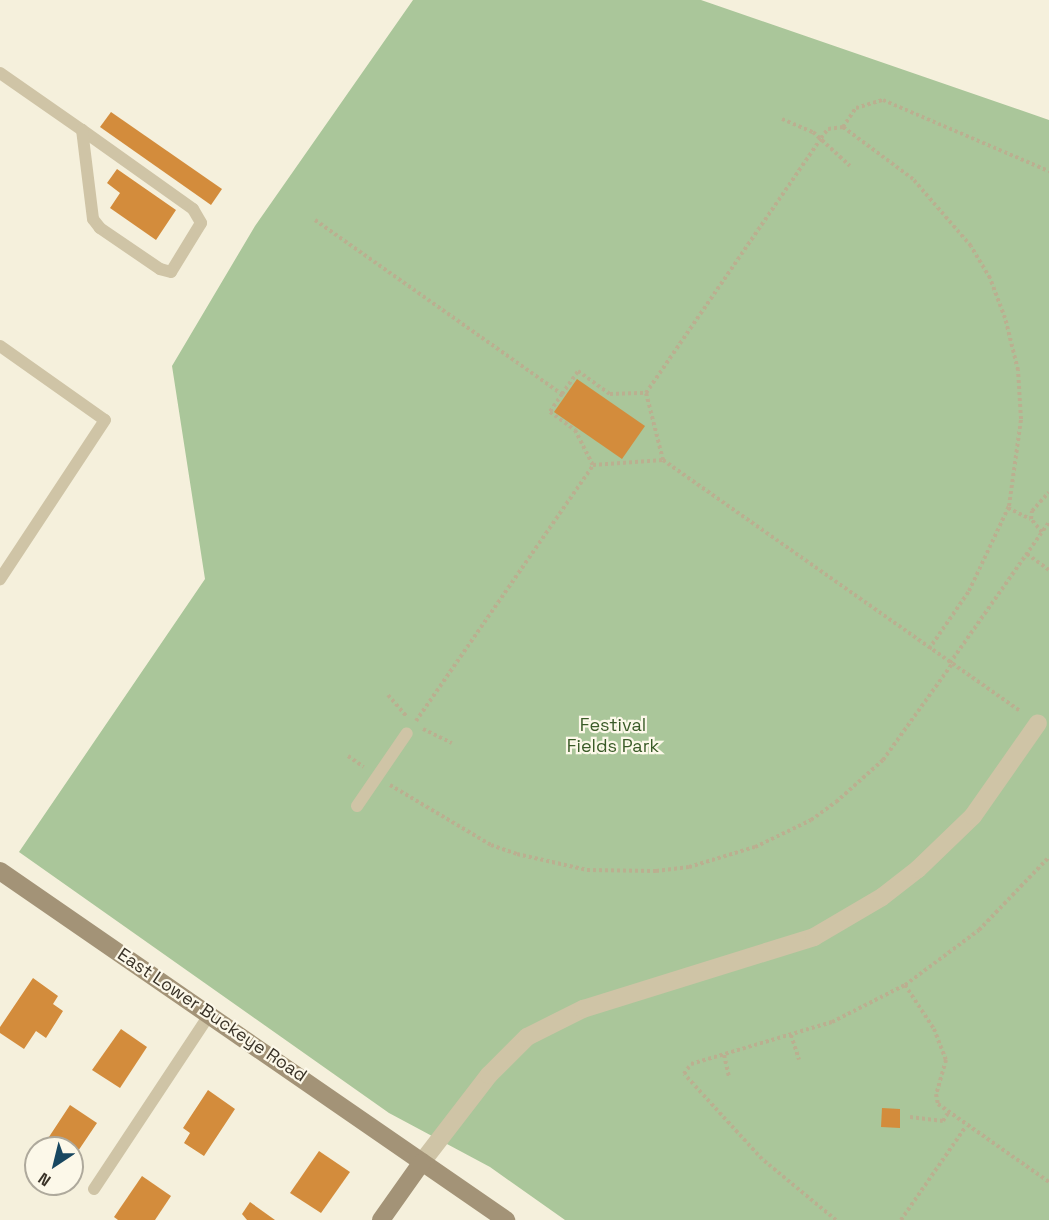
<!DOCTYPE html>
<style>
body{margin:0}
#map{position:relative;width:1049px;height:1220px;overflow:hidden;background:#f5f0dc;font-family:"Space Grotesk",sans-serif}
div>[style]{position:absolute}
.green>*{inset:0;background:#aac69a}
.building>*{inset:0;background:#d38c3c}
.path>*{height:4px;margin-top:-2px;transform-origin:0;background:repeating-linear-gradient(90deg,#bbaf90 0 3px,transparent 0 6px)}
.lane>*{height:12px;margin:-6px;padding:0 6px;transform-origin:6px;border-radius:6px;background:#cfc4a6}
.street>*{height:18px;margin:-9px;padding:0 9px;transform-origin:9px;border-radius:9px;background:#cfc4a6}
.secondary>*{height:18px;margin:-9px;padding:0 9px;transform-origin:9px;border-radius:9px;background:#a39377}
span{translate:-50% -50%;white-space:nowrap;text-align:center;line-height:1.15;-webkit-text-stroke:4.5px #fcf8e9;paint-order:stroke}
.park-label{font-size:18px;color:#3a5b28}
.street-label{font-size:18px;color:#3a3328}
.north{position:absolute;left:24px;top:1136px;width:60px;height:60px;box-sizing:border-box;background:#fcf8e9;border:2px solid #aea99c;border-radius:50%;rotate:215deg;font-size:16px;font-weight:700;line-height:24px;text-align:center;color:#3a3328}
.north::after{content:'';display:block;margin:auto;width:21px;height:27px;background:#184760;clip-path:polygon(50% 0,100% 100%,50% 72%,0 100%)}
</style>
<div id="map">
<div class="green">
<i style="clip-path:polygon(413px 0,701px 0,1049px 120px,1049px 1220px,565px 1220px,490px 1167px,389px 1113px,19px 852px,205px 579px,172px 366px,255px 226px)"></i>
</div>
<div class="building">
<i style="clip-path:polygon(111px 112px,222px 189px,211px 205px,100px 127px)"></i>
<i style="clip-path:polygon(117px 169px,176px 210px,156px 240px,110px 208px,120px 193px,107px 183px)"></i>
<i style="clip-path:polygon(577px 379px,645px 426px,622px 459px,554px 412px)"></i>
<i style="clip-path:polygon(33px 978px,58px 996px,53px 1004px,63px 1011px,46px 1038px,36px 1031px,24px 1049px,0 1033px,0 1027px)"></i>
<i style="clip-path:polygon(121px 1029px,147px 1047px,120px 1088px,92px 1070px)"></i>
<i style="clip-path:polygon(208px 1090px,235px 1109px,204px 1156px,184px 1143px,190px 1133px,183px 1128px)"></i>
<i style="clip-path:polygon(70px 1105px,97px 1123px,72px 1160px,72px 1148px,43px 1146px)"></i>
<i style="clip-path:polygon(882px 1108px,900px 1109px,900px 1128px,881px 1127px)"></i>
<i style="clip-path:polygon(319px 1151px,350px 1172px,321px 1213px,290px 1193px)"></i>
<i style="clip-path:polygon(142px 1176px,171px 1196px,155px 1220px,118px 1220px,114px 1217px)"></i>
<i style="clip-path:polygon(250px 1202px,275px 1220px,247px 1220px,242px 1214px)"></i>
</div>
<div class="path">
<i style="left:782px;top:119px;width:34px;rotate:23deg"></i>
<i style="left:813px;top:132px;width:50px;rotate:42.6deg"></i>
<i style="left:315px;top:220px;width:302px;rotate:35.2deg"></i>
<i style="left:562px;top:394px;width:22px;rotate:124deg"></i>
<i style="left:550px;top:412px;width:31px;rotate:36deg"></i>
<i style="left:575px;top:430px;width:39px;rotate:63deg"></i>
<i style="left:562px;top:394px;width:28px;rotate:-55deg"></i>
<i style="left:578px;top:371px;width:39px;rotate:36deg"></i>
<i style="left:610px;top:394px;width:36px;rotate:-2deg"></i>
<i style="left:663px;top:460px;width:69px;rotate:-104.2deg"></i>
<i style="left:646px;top:393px;width:309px;rotate:-55.5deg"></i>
<i style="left:821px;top:138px;width:11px;rotate:-52deg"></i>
<i style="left:828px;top:129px;width:15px;rotate:-8deg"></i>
<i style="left:1008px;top:508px;width:25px;rotate:26deg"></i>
<i style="left:1042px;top:532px;width:17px;rotate:-130deg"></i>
<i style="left:1031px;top:519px;width:8px;rotate:-83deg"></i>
<i style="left:1032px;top:511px;width:25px;rotate:-48deg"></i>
<i style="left:1027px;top:554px;width:27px;rotate:36deg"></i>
<i style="left:929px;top:649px;width:70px;rotate:-55.4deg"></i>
<i style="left:969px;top:591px;width:94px;rotate:-64.8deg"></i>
<i style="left:1009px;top:506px;width:88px;rotate:-82.1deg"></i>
<i style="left:1021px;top:419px;width:49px;rotate:-93.5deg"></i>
<i style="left:1018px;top:370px;width:54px;rotate:-104deg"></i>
<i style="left:1005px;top:318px;width:43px;rotate:-110.6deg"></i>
<i style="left:990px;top:278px;width:37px;rotate:-121deg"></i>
<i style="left:971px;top:246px;width:89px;rotate:-130.9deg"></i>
<i style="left:913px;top:179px;width:87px;rotate:-143.4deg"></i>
<i style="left:843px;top:127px;width:23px;rotate:-56deg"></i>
<i style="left:856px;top:108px;width:28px;rotate:-17deg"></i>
<i style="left:883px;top:100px;width:181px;rotate:23.2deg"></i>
<i style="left:950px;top:663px;width:172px;rotate:-54.9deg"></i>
<i style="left:388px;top:695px;width:30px;rotate:49deg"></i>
<i style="left:416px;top:721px;width:311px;rotate:-55.3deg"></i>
<i style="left:593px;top:465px;width:70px;rotate:-4.1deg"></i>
<i style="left:663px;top:460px;width:436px;rotate:35.1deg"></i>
<i style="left:423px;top:729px;width:32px;rotate:26deg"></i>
<i style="left:348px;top:756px;width:19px;rotate:35deg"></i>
<i style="left:390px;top:785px;width:117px;rotate:30.7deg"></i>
<i style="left:491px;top:845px;width:28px;rotate:19deg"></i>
<i style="left:517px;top:854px;width:72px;rotate:12.9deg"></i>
<i style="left:587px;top:870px;width:69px;rotate:0.8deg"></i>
<i style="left:656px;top:871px;width:33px;rotate:-7deg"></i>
<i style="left:689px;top:867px;width:69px;rotate:-16.9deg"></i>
<i style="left:755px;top:847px;width:62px;rotate:-25.7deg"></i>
<i style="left:811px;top:820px;width:31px;rotate:-36deg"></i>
<i style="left:836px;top:802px;width:63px;rotate:-41.8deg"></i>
<i style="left:883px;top:760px;width:118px;rotate:-54.3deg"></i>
<i style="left:905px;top:985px;width:53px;rotate:56.6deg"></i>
<i style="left:934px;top:1029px;width:33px;rotate:69deg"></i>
<i style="left:946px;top:1060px;width:35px;rotate:106deg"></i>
<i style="left:936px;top:1094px;width:10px;rotate:79deg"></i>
<i style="left:938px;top:1104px;width:136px;rotate:35.1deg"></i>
<i style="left:791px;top:1035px;width:26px;rotate:72deg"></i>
<i style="left:724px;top:1055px;width:22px;rotate:77deg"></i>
<i style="left:910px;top:1117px;width:33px;rotate:7deg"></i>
<i style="left:943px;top:1121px;width:9px;rotate:-58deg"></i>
<i style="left:836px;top:1220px;width:96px;rotate:-140.5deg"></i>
<i style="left:762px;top:1159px;width:115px;rotate:-132.5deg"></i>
<i style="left:684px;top:1074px;width:12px;rotate:-55deg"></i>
<i style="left:691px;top:1064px;width:147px;rotate:-16.6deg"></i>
<i style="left:832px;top:1022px;width:82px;rotate:-26.9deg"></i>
<i style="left:905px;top:985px;width:92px;rotate:-36.6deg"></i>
<i style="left:979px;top:930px;width:101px;rotate:-46.2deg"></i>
<i style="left:901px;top:1220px;width:114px;rotate:-55.3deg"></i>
</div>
<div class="lane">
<i style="left:0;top:73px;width:100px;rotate:34.8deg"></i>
<i style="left:82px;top:130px;width:136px;rotate:35.4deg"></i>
<i style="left:193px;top:209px;width:16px;rotate:60deg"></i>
<i style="left:201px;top:223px;width:57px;rotate:121.5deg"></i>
<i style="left:171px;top:272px;width:11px;rotate:-165deg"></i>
<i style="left:160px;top:269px;width:73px;rotate:-145.7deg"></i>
<i style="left:100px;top:228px;width:11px;rotate:-128deg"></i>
<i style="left:93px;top:219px;width:90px;rotate:-97deg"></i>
<i style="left:0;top:346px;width:128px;rotate:35.2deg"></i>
<i style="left:105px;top:420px;width:191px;rotate:123.4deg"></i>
<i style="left:357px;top:806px;width:88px;rotate:-55.6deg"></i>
<i style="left:94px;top:1189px;width:210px;rotate:-56.5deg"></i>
</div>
<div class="street">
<i style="left:422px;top:1162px;width:110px;rotate:-52.4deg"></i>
<i style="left:489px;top:1075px;width:54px;rotate:-45deg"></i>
<i style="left:527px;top:1037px;width:63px;rotate:-26.6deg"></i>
<i style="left:583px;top:1009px;width:242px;rotate:-17.3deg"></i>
<i style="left:814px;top:937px;width:79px;rotate:-30.5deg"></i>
<i style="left:882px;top:897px;width:46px;rotate:-37.9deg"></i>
<i style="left:918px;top:869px;width:76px;rotate:-43.9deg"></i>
<i style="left:973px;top:816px;width:113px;rotate:-55deg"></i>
</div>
<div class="secondary">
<i style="left:0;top:871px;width:615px;rotate:34.59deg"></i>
<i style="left:381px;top:1220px;width:71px;rotate:-54.7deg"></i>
</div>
<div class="park-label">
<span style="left:613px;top:736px">Festival<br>Fields Park</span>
</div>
<div class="street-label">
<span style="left:212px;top:1015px;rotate:34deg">East Lower Buckeye Road</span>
</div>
<div class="north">N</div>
</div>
